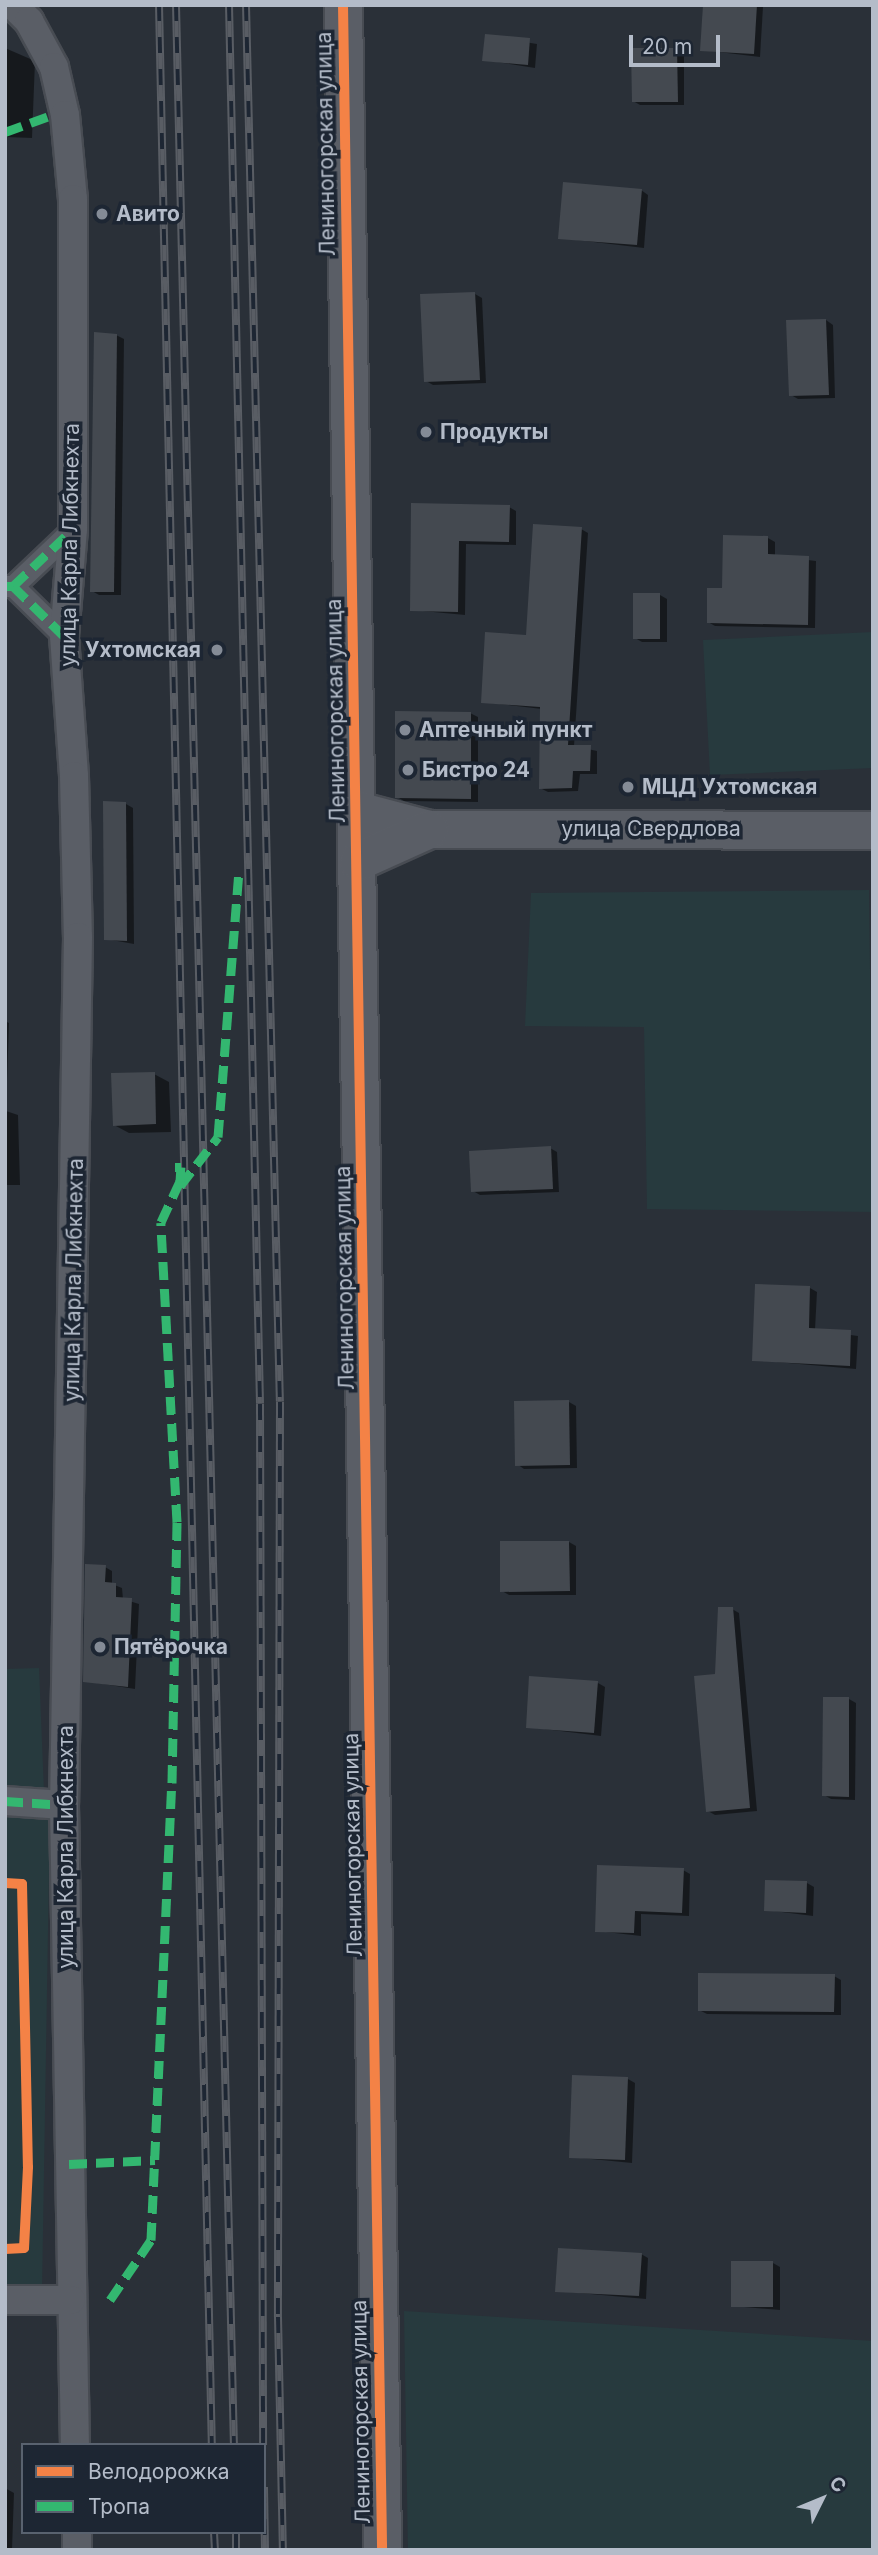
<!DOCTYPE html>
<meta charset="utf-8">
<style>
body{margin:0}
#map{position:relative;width:878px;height:2555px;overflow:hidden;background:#2a3038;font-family:Inter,sans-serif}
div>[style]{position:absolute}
.green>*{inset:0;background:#273a3e}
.shadow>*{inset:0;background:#0007}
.building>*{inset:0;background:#444950}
.roads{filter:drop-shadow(2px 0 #484c53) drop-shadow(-2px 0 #484c53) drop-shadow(0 2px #484c53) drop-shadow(0 -2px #484c53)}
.pedestrian>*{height:21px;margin:-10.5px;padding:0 10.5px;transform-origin:10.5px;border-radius:10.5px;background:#5a5e66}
.minor>*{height:28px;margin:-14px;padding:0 14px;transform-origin:14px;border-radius:14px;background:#5a5e66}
.tertiary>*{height:37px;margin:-18.5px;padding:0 18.5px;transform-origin:18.5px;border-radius:18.5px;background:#5a5e66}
.rail>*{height:8px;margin-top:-4px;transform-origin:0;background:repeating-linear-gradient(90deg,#1d2633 0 16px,#595d64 0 32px);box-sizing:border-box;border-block:2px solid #595d64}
.quiet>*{height:9px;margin-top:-4.5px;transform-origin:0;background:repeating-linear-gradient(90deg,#33b770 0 18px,transparent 0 27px)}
.cycleway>*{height:10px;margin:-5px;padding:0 5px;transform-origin:5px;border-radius:5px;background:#f48246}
.dots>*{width:19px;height:19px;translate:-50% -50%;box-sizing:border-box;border:4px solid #1d2633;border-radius:50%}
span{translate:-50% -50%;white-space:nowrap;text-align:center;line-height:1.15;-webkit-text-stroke:7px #1d2633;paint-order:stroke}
.street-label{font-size:21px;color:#b4bcc9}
.poi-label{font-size:21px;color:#b4bcc9;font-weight:700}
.left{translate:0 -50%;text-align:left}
.right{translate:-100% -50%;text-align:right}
.frame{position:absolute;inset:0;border:7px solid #b4bcc9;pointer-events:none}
.legend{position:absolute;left:21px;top:2443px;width:245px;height:91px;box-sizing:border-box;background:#1d2633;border:2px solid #59626f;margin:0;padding:9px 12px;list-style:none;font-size:21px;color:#b4bcc9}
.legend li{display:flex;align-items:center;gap:14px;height:35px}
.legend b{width:35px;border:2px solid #59626f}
.north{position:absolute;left:787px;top:2464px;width:70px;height:70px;-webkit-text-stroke:5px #1d2633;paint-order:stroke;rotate:47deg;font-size:19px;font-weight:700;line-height:28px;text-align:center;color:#b4bcc9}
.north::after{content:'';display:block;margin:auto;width:24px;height:32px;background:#b4bcc9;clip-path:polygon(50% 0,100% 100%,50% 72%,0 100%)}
.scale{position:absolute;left:629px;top:35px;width:91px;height:32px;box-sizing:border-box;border:4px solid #b4bcc9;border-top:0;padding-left:9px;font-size:21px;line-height:24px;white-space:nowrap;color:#b4bcc9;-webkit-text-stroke:5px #1d2633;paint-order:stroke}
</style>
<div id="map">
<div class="green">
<i style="clip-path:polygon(873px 632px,873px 768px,710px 775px,703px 640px)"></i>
<i style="clip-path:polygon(869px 890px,873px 1212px,647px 1209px,644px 1027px,525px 1026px,531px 893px)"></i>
<i style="clip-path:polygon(39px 1668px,44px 1792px,5px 1790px,5px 1669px)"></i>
<i style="clip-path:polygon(5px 1808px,50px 1809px,42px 2290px,5px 2289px)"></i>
<i style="clip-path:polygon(404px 2311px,873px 2341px,873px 2550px,408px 2550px)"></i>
</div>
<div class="shadow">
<i style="clip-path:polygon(705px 5px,763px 7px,760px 57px,702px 50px)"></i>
<i style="clip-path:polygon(487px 36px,537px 44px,535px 68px,484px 60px)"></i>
<i style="clip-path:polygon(5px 48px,35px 61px,32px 138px,5px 137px)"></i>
<i style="clip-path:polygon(677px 49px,684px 53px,684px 105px,640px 105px,633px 101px)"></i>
<i style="clip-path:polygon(641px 190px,648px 195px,644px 248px,560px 238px)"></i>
<i style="clip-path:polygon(475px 294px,482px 298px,486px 383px,433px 385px,426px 381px)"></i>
<i style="clip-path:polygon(826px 320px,833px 325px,835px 398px,798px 399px,791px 395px)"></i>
<i style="clip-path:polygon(116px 335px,124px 339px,121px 595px,99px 595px,92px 591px)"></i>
<i style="clip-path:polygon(413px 505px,509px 507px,516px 511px,516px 545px,466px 544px,465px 615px,412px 610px)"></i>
<i style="clip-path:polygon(581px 529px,588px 533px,574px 746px,597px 751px,597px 774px,580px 774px,578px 791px,548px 792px,540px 788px,542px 709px,482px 702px,528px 636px)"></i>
<i style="clip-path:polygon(768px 538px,775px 542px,775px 556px,816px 561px,815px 628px,715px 626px,708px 622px)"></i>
<i style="clip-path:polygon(660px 595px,667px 599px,667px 642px,642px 642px,635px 638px)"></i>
<i style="clip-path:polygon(470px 713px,478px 717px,478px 802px,404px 801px,397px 797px)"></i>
<i style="clip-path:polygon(126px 804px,133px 808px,134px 944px,106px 939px)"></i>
<i style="clip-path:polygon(5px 1021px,9px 1023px,6px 1111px,18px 1115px,20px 1185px,5px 1185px)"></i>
<i style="clip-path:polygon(154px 1074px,169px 1082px,171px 1132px,129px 1133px,114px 1125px)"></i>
<i style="clip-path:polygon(550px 1148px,557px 1152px,559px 1192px,480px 1195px,473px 1191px)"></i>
<i style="clip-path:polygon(810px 1288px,817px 1292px,815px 1330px,858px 1336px,856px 1369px,754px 1360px)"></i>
<i style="clip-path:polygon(569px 1402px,576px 1406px,577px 1468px,524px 1469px,517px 1464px)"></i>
<i style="clip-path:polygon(569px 1542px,576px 1546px,576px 1595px,509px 1595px,502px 1591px)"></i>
<i style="clip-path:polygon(105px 1567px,112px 1571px,112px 1584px,122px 1588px,123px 1599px,139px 1604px,135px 1689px,84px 1681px)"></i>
<i style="clip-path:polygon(732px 1609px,739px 1613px,757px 1811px,715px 1815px,708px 1811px,716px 1676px)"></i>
<i style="clip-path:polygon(598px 1683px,605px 1687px,601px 1736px,528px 1727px)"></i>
<i style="clip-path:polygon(849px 1699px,856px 1703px,855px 1800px,831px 1799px,824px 1795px)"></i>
<i style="clip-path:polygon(683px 1870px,690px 1874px,689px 1916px,641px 1914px,641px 1936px,597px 1931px)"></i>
<i style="clip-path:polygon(807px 1883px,814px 1887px,813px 1916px,766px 1910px)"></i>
<i style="clip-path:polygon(834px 1976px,841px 1980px,841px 2015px,707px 2014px,699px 2010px)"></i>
<i style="clip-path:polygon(628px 2079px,635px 2083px,632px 2163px,571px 2157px)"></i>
<i style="clip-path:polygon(641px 2254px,648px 2258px,646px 2299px,557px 2291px)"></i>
<i style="clip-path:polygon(773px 2263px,780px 2267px,780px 2310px,733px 2306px)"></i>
<i style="clip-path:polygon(5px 2488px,14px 2493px,12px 2550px,5px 2550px)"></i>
</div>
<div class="building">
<i style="clip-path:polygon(703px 5px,757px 5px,754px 54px,700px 51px)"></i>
<i style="clip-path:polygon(485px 34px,530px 38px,528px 65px,482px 61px)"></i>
<i style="clip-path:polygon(631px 48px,677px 48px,678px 102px,632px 102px)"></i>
<i style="clip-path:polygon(563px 182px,642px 189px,637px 245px,558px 239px)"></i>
<i style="clip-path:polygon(475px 292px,480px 380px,424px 382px,420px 294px)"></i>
<i style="clip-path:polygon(826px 319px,829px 395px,789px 396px,786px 320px)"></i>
<i style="clip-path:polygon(94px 332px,117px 334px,114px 592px,90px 592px)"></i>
<i style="clip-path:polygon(411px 503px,510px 505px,509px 542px,459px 541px,458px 612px,410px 611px)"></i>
<i style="clip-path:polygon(533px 524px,582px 527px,568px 745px,591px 745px,590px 771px,573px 771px,572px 788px,539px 789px,540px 707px,481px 703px,485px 632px,526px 635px)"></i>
<i style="clip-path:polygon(723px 535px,768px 536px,768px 554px,809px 556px,808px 625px,707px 623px,707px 588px,722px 588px)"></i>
<i style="clip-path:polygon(633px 593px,660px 593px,660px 639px,633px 639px)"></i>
<i style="clip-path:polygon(395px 711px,471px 712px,471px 799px,395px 798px)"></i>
<i style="clip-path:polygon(103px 801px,126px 802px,127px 941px,104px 940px)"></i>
<i style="clip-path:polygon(155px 1072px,156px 1124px,113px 1126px,111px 1073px)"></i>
<i style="clip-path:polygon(551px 1146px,553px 1189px,471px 1192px,469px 1151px)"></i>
<i style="clip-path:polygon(755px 1284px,810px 1286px,809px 1328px,851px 1330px,850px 1366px,752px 1361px)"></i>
<i style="clip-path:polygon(569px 1400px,570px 1465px,515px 1466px,514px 1401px)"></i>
<i style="clip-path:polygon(500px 1541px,569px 1541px,570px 1591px,500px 1592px)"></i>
<i style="clip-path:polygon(85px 1564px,106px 1565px,105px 1582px,116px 1583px,116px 1597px,132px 1598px,128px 1687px,83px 1682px)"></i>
<i style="clip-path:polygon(718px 1607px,733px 1607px,750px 1808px,706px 1812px,694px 1676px,715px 1674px)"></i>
<i style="clip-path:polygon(529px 1676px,598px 1681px,594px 1733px,526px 1728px)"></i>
<i style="clip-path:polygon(823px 1697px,849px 1697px,849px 1797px,822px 1796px)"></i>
<i style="clip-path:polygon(597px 1865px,684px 1868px,682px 1913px,635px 1911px,634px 1933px,595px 1932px)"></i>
<i style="clip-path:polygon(765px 1880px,807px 1881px,806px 1913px,764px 1911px)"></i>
<i style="clip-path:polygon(698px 1973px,835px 1974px,834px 2012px,698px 2011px)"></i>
<i style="clip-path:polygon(572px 2075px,628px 2077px,625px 2160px,569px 2158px)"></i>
<i style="clip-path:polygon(558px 2248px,642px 2253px,639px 2296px,555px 2292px)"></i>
<i style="clip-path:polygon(731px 2261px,773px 2261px,773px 2307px,731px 2307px)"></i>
</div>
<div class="roads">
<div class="pedestrian">
<i style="left:5px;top:586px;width:8px"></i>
<i style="left:13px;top:586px;width:71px;rotate:44.4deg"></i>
<i style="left:13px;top:586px;width:83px;rotate:-43.5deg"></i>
</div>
<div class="minor">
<i style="left:13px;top:5px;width:23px;rotate:45deg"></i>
<i style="left:29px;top:21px;width:52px;rotate:61.5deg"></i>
<i style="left:54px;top:67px;width:49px;rotate:77.1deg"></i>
<i style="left:65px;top:115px;width:84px;rotate:84.6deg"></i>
<i style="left:73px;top:199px;width:330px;rotate:90deg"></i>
<i style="left:73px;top:529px;width:107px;rotate:94.8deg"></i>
<i style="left:64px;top:636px;width:140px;rotate:85.9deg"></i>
<i style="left:74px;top:776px;width:161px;rotate:88.6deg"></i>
<i style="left:78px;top:937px;width:868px;rotate:90.92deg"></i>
<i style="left:64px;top:1805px;width:640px;rotate:89.02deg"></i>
<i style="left:5px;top:1801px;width:59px;rotate:3.9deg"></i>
<i style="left:5px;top:2300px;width:66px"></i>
<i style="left:77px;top:2532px;width:18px;rotate:90deg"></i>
</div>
<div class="tertiary">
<i style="left:343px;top:5px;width:2545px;rotate:89.12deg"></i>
<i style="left:357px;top:810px;width:74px;rotate:14.8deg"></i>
<i style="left:429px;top:829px;width:444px;rotate:0.1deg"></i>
<i style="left:358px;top:861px;width:78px;rotate:-24.3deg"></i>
</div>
</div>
<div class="rail">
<i style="left:159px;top:5px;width:2441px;rotate:88.76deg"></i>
<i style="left:176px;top:5px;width:2441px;rotate:88.64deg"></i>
<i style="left:229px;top:5px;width:1399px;rotate:88.73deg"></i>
<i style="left:260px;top:1404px;width:1041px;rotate:89.83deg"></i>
<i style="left:246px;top:5px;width:1397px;rotate:88.61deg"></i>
<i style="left:280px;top:1402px;width:915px;rotate:90.13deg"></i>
<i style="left:278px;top:2317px;width:233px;rotate:88.8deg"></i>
<i style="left:264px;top:2487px;width:63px;rotate:89.1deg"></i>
<i style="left:214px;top:2532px;width:18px;rotate:87deg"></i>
<i style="left:236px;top:2532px;width:18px;rotate:90deg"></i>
</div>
<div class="quiet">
<i style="left:5px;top:132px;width:47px;rotate:-20deg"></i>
<i style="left:5px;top:586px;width:8px"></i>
<i style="left:13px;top:586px;width:71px;rotate:44.4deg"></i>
<i style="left:13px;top:586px;width:83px;rotate:-43.5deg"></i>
<i style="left:180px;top:1186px;width:62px;rotate:-52.2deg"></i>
<i style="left:218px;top:1137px;width:266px;rotate:-85.5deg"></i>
<i style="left:5px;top:1801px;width:59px;rotate:3.9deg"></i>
<i style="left:69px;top:2164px;width:86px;rotate:-2.7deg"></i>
<i style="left:110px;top:2300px;width:73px;rotate:-55.7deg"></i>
<i style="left:151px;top:2240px;width:457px;rotate:-87.4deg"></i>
<i style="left:172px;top:1783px;width:261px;rotate:-88.9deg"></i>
<i style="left:177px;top:1522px;width:300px;rotate:-93.1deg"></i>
<i style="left:161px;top:1222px;width:45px;rotate:-65.1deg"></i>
<i style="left:180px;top:1181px;width:14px;rotate:-86deg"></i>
<i style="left:181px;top:1167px;width:6px;rotate:180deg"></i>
</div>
<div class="cycleway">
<i style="left:343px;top:5px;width:2545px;rotate:89.12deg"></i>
<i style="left:5px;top:1883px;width:17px;rotate:3deg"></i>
<i style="left:22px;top:1884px;width:283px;rotate:88.8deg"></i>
<i style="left:28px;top:2167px;width:81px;rotate:92.8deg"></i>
<i style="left:24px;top:2248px;width:19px;rotate:177deg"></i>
</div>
<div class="dots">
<i style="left:102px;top:214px;background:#848b96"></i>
<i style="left:426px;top:432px;background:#848b96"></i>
<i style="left:217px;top:650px;background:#848b96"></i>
<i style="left:405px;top:730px;background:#848b96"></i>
<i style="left:408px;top:770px;background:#848b96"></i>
<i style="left:628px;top:787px;background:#848b96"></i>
<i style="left:100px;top:1647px;background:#848b96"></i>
</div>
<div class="street-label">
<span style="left:326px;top:144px;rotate:-91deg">Лениногорская улица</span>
<span style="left:70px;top:545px;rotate:-89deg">улица Карла Либкнехта</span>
<span style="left:336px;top:711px;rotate:-91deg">Лениногорская улица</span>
<span style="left:651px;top:829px">улица Свердлова</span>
<span style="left:345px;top:1278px;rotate:-91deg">Лениногорская улица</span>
<span style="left:74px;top:1280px;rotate:-89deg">улица Карла Либкнехта</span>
<span style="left:353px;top:1845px;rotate:-91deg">Лениногорская улица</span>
<span style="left:66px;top:1847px;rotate:-90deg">улица Карла Либкнехта</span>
<span style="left:361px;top:2412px;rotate:-91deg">Лениногорская улица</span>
</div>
<div class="poi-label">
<span class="left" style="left:116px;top:214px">Авито</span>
<span class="left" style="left:440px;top:432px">Продукты</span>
<span class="right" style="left:201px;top:650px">Ухтомская</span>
<span class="left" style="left:419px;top:730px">Аптечный пункт</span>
<span class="left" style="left:422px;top:770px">Бистро 24</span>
<span class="left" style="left:642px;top:787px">МЦД Ухтомская</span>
<span class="left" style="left:114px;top:1647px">Пятёрочка</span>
</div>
<div class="frame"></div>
<ul class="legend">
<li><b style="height:9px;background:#f48246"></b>Велодорожка</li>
<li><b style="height:9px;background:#33b770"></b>Тропа</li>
</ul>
<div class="north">С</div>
<div class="scale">20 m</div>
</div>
